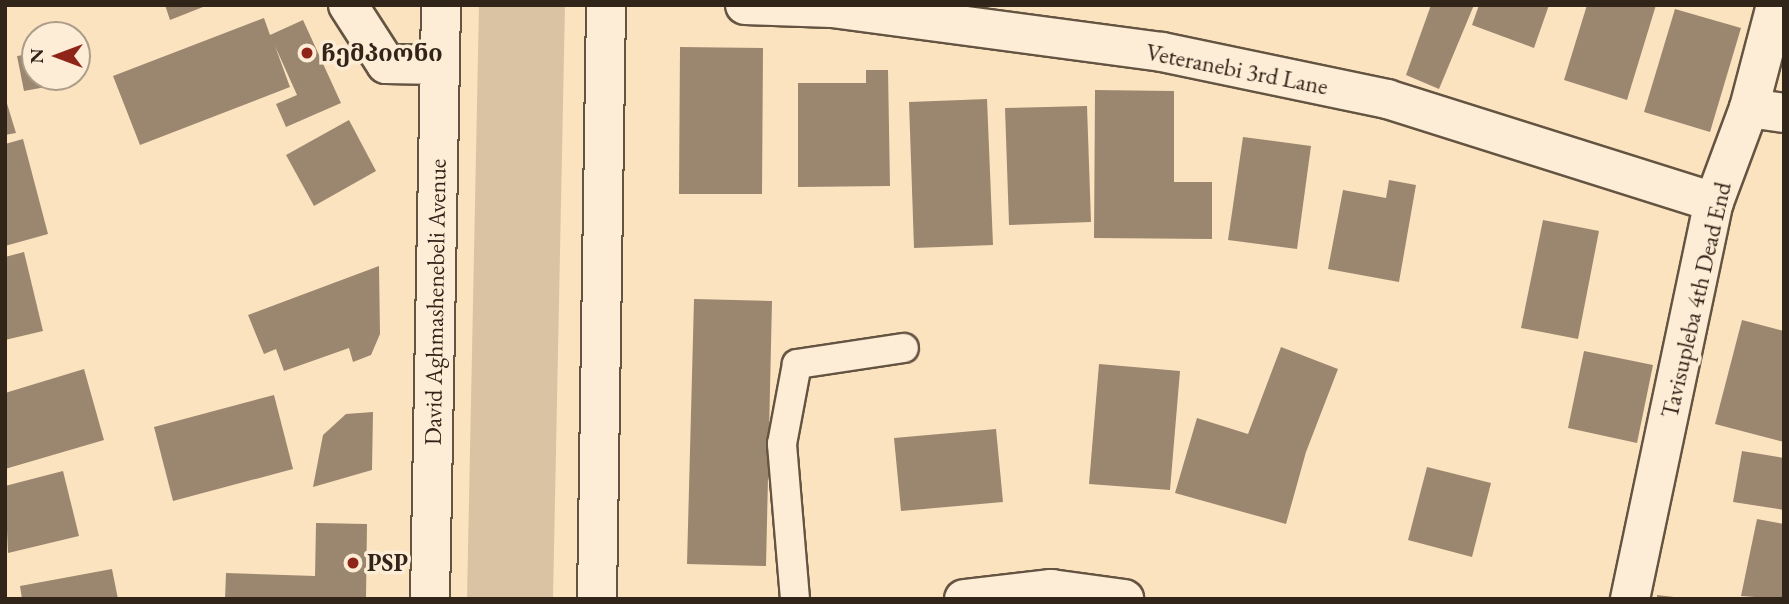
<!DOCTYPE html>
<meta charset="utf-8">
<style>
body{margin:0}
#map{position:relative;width:1789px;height:604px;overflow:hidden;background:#fce3c0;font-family:"EB Garamond","Noto Serif Georgian",serif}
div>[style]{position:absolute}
.green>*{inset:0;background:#d9c3a3}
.building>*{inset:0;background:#9b876f}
.roads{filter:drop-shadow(2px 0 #645442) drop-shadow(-2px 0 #645442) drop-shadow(0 2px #645442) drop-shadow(0 -2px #645442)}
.lane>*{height:28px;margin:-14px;padding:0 14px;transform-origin:14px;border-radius:14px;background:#fdedd6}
.street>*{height:38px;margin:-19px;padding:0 19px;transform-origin:19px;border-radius:19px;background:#fdedd6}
.secondary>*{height:38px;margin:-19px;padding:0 19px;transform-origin:19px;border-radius:19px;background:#fdedd6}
.dots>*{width:19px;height:19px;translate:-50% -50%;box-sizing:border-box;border:4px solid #fdedd6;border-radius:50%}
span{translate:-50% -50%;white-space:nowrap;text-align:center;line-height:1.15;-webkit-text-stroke:7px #fdedd6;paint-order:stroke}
.poi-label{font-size:24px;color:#312418;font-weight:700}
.left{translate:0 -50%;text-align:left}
.street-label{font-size:24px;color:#312418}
.frame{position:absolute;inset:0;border:7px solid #312418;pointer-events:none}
.north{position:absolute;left:21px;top:21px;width:70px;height:70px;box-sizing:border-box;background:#fdedd6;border:2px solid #ab9d8a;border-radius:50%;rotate:270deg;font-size:19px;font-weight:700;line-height:28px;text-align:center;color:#312418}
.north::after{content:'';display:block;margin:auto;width:24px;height:32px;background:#8f2418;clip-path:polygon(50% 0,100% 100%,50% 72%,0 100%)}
</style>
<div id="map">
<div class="green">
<i style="clip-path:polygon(479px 5px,565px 5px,553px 599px,467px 599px)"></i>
</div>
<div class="building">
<i style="clip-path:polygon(165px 5px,208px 5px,170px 20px)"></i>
<i style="clip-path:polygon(1431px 5px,1474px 5px,1439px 89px,1406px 75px)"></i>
<i style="clip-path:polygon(1479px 5px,1549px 5px,1534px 48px,1472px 25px)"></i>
<i style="clip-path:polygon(1587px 5px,1656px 5px,1627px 100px,1564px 80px)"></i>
<i style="clip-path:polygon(1675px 9px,1741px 28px,1710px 132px,1644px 112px)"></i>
<i style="clip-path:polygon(264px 18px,270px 35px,303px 20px,341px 103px,286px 127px,276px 104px,297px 95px,275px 46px,290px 87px,140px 145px,113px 76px)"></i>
<i style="clip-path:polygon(680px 47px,763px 48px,762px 194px,679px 194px)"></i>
<i style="clip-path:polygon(35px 53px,35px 77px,72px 77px,73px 82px,24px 91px,17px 56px)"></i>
<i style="clip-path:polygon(866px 70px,888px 70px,890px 186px,798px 187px,798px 83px,866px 83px)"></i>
<i style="clip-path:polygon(1095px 90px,1174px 91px,1174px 182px,1212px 182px,1212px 239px,1094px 238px)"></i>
<i style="clip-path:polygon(5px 97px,16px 133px,5px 135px)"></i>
<i style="clip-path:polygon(987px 99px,993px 245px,914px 248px,909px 102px)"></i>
<i style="clip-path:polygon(1087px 106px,1091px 222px,1009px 225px,1005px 108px)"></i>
<i style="clip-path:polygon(349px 120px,376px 171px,314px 206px,286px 155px)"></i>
<i style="clip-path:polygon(1243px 137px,1311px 146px,1297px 249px,1228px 240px)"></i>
<i style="clip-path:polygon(23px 139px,48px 234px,5px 246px,5px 144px)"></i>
<i style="clip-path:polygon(1389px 180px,1416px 185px,1399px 282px,1328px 269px,1343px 190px,1386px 198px)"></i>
<i style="clip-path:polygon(1543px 220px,1599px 231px,1578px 339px,1521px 328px)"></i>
<i style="clip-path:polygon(24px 252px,43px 331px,5px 340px,5px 257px)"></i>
<i style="clip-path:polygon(379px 266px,380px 334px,371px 355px,353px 362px,349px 348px,284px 371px,276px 349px,264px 354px,248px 315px)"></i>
<i style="clip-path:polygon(694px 299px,772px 301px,766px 566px,687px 564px)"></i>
<i style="clip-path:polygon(1742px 320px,1784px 331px,1784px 442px,1715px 424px)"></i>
<i style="clip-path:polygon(1281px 347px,1338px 369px,1306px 452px,1286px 524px,1175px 493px,1197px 418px,1248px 434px)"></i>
<i style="clip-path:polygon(1584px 351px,1653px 365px,1637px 443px,1568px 428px)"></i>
<i style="clip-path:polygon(1099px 364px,1180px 371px,1170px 490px,1089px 484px)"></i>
<i style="clip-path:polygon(84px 369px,104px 440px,5px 469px,5px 393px)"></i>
<i style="clip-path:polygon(274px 395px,293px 469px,173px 501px,154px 427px)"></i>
<i style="clip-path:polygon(373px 412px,372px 470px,313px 487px,323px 435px,346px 414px)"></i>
<i style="clip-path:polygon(996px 429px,1003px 502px,901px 511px,894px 438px)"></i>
<i style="clip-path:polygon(1742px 451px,1784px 458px,1784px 510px,1733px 502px)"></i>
<i style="clip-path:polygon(1427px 467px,1491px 483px,1472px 557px,1408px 540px)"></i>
<i style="clip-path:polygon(63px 471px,79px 536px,8px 553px,5px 486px)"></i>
<i style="clip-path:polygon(1757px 519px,1784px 524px,1784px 599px,1741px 596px)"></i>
<i style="clip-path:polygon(316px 523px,367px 524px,366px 599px,225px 599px,226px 573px,315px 576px)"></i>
<i style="clip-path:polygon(112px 569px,118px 599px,22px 599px,20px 586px)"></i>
<i style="clip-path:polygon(1657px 595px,1674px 597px,1674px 599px,1657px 599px)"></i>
</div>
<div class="roads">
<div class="lane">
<i style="left:795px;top:599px;width:156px;rotate:-94.8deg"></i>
<i style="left:782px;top:444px;width:81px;rotate:-79.4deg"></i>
<i style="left:797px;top:364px;width:108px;rotate:-8.5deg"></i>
</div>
<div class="street">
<i style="left:348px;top:5px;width:70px;rotate:57.2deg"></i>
<i style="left:386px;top:64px;width:54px;rotate:1.1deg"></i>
<i style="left:745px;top:5px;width:87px;rotate:2deg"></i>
<i style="left:832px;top:8px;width:333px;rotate:7.6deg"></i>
<i style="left:1162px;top:52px;width:230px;rotate:11.8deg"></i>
<i style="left:1387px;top:99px;width:343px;rotate:17.5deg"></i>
<i style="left:1749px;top:108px;width:35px;rotate:8deg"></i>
<i style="left:964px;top:599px;width:88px;rotate:-6.6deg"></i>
<i style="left:1051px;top:589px;width:74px;rotate:7.8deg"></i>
<i style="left:1630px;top:599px;width:406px;rotate:-78.1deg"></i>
<i style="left:1714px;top:202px;width:100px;rotate:-69.6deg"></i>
<i style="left:1749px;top:108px;width:106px;rotate:-75.3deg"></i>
</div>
<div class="secondary">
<i style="left:430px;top:599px;width:594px;rotate:-88.94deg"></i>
<i style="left:597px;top:599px;width:594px;rotate:-89.13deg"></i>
</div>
</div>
<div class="dots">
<i style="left:307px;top:53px;background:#8f2418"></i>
<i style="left:353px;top:563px;background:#8f2418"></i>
</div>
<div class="poi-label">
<span class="left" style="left:321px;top:53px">ჩემპიონი</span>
<span class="left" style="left:367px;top:563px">PSP</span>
</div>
<div class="street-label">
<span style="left:1237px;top:69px;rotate:11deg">Veteranebi 3rd Lane</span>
<span style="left:1696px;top:300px;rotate:-77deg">Tavisupleba 4th Dead End</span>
<span style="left:435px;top:302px;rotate:-89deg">David Aghmashenebeli Avenue</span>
</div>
<div class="frame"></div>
<div class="north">N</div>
</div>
